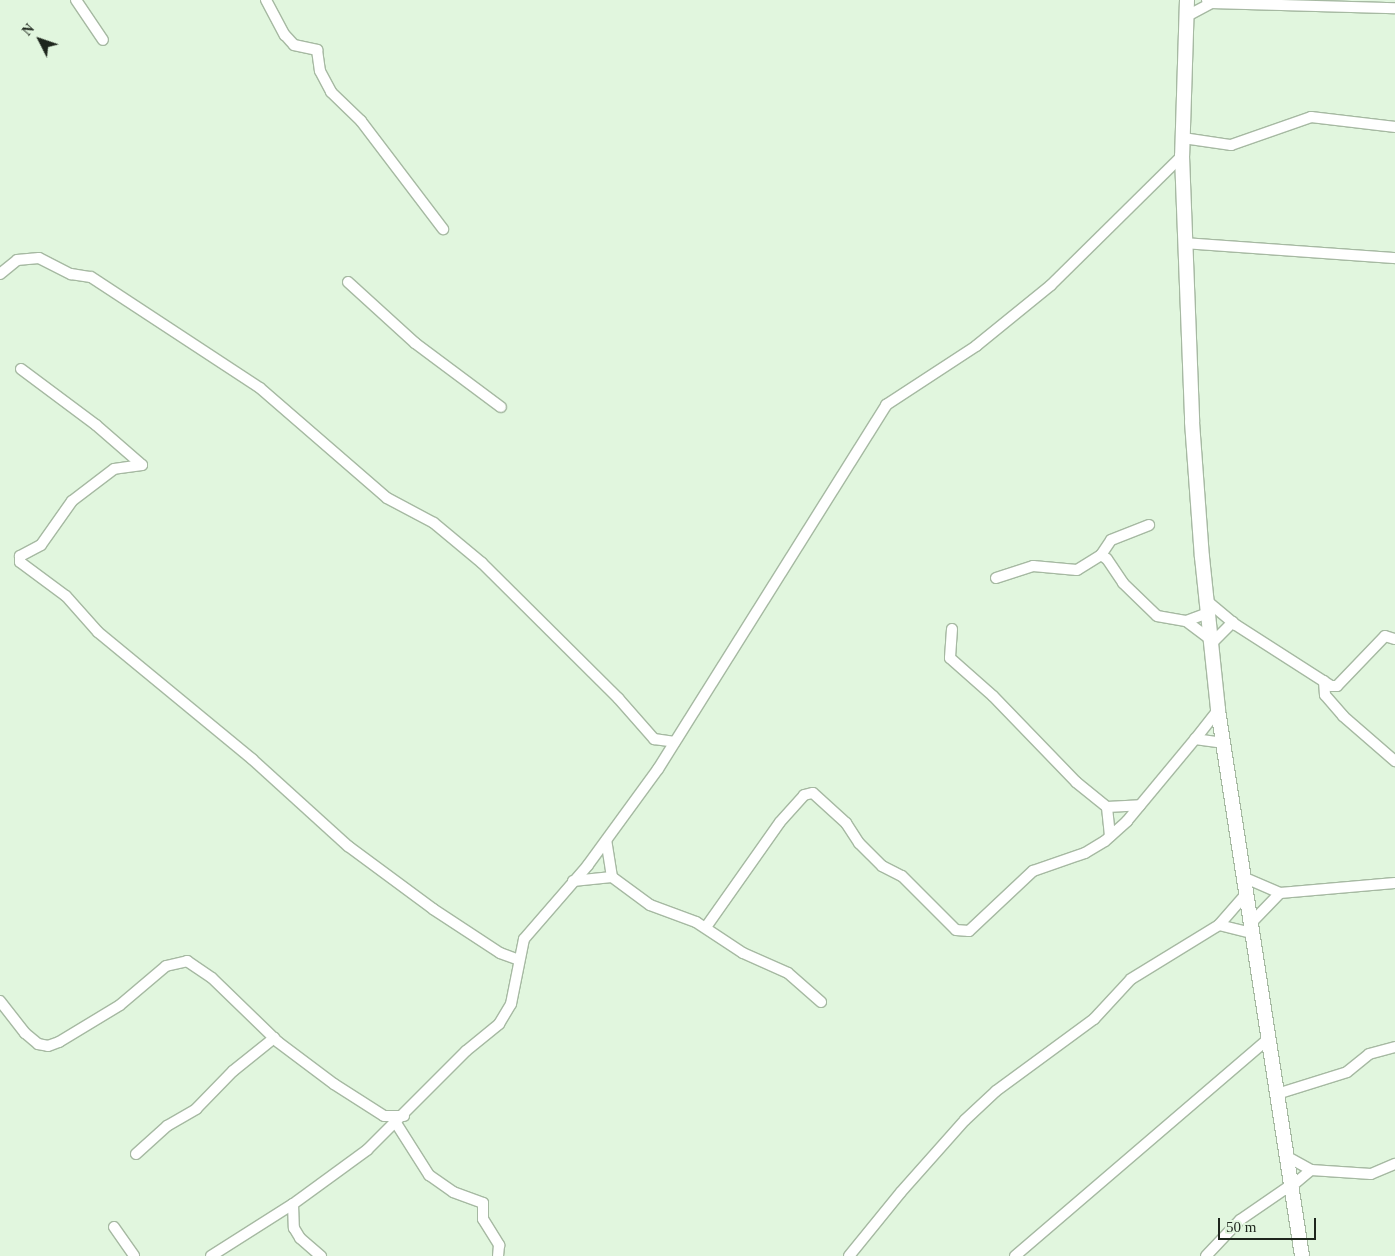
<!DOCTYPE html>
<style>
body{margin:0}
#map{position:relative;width:1395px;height:1256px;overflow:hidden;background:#e1f6de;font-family:Georgia,serif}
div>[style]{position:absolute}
.roads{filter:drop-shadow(1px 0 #a6b9a2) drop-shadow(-1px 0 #a6b9a2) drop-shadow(0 1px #a6b9a2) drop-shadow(0 -1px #a6b9a2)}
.street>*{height:10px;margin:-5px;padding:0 5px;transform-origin:5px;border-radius:5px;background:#fff}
.secondary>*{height:14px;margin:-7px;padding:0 7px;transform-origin:7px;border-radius:7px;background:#fff}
span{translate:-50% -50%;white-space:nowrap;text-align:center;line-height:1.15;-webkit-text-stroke:4px #e1f6de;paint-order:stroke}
.north{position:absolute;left:15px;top:15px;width:50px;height:50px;-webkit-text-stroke:4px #e1f6de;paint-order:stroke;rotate:311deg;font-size:14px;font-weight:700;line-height:20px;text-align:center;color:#1e261d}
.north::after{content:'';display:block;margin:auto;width:18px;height:22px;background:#1e261d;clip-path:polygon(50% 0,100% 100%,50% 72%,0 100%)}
.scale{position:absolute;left:1218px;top:1218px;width:98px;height:22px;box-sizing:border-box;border:2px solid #1e261d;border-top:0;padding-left:6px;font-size:15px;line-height:18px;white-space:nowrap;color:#1e261d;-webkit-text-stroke:4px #e1f6de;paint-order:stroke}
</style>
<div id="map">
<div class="roads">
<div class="street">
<i style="left:76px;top:0;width:48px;rotate:56deg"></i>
<i style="left:266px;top:0;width:40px;rotate:62deg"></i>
<i style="left:285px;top:35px;width:13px;rotate:48deg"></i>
<i style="left:294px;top:45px;width:24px;rotate:12deg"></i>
<i style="left:317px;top:50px;width:21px;rotate:82deg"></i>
<i style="left:320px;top:71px;width:24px;rotate:62deg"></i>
<i style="left:331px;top:92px;width:42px;rotate:44deg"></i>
<i style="left:361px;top:121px;width:136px;rotate:52.8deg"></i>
<i style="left:1207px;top:0;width:5px;rotate:37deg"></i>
<i style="left:1211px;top:3px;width:184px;rotate:1.6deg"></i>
<i style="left:1187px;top:16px;width:27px;rotate:-28deg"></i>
<i style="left:1183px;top:138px;width:49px;rotate:8.3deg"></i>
<i style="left:1231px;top:145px;width:85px;rotate:-19.3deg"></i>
<i style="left:1311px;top:117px;width:85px;rotate:6.8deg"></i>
<i style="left:1185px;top:243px;width:211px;rotate:4.1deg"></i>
<i style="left:0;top:274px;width:22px;rotate:-39deg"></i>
<i style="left:17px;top:260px;width:22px;rotate:-5deg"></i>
<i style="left:39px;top:258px;width:36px;rotate:27deg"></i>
<i style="left:71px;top:274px;width:20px;rotate:9deg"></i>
<i style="left:91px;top:277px;width:202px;rotate:33.3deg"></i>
<i style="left:260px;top:388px;width:168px;rotate:40.9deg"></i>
<i style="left:387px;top:498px;width:53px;rotate:28deg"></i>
<i style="left:434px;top:523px;width:62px;rotate:39.8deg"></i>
<i style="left:482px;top:563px;width:192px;rotate:44.8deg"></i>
<i style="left:618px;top:698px;width:55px;rotate:48.7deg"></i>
<i style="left:654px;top:739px;width:21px;rotate:8deg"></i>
<i style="left:348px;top:282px;width:91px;rotate:42.3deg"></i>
<i style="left:415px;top:343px;width:107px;rotate:36.7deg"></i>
<i style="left:21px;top:369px;width:94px;rotate:36.7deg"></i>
<i style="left:96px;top:425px;width:61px;rotate:41deg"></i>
<i style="left:142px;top:465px;width:28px;rotate:172deg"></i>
<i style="left:114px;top:469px;width:53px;rotate:142.7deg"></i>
<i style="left:72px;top:501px;width:54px;rotate:125.2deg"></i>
<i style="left:41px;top:545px;width:24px;rotate:152deg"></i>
<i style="left:20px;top:556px;width:6px;rotate:90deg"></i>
<i style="left:20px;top:562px;width:57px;rotate:36.5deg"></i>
<i style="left:66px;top:596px;width:48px;rotate:48.4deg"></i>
<i style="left:98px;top:632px;width:200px;rotate:39.5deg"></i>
<i style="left:252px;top:759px;width:130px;rotate:42.2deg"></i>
<i style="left:348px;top:846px;width:106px;rotate:36.5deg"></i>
<i style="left:433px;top:909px;width:80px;rotate:33.3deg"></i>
<i style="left:500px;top:953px;width:20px;rotate:20deg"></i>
<i style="left:1101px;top:555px;width:18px;rotate:-56deg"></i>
<i style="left:1111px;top:540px;width:41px;rotate:-21.5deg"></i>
<i style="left:996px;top:578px;width:39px;rotate:-18deg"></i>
<i style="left:1033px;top:566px;width:44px;rotate:5.2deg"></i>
<i style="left:1077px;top:570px;width:28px;rotate:-32deg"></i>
<i style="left:1101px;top:555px;width:7px;rotate:34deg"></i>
<i style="left:1107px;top:559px;width:29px;rotate:56deg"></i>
<i style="left:1123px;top:583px;width:47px;rotate:44.1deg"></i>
<i style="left:1157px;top:616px;width:29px;rotate:10deg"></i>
<i style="left:1206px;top:600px;width:39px;rotate:40deg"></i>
<i style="left:1236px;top:625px;width:113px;rotate:32.7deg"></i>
<i style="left:1331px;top:686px;width:6px"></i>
<i style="left:1337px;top:686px;width:69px;rotate:-46.2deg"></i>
<i style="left:1385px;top:636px;width:10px;rotate:17deg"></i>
<i style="left:1208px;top:613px;width:23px;rotate:160deg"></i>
<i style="left:1186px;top:621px;width:30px;rotate:37deg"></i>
<i style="left:952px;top:629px;width:29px;rotate:94deg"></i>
<i style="left:950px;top:658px;width:57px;rotate:41.5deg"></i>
<i style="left:993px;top:696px;width:120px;rotate:46deg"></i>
<i style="left:1076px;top:782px;width:40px;rotate:39deg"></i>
<i style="left:1211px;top:644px;width:31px;rotate:-45deg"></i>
<i style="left:1324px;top:681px;width:14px;rotate:86deg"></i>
<i style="left:1325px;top:695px;width:28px;rotate:49deg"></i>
<i style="left:1343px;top:716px;width:69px;rotate:40.9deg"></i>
<i style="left:1218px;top:710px;width:37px;rotate:128deg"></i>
<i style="left:1195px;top:739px;width:28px;rotate:8deg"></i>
<i style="left:1110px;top:836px;width:29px;rotate:-96deg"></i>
<i style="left:1107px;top:807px;width:33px;rotate:-3deg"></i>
<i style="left:612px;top:877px;width:47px;rotate:36.4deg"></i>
<i style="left:650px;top:905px;width:49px;rotate:20.3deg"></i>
<i style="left:696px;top:922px;width:56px;rotate:33.4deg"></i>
<i style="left:743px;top:953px;width:49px;rotate:24deg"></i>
<i style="left:788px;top:973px;width:44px;rotate:41.3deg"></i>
<i style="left:1243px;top:877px;width:40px;rotate:23.4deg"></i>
<i style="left:1280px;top:893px;width:42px;rotate:134deg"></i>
<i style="left:573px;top:881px;width:39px;rotate:-6deg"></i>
<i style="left:612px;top:877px;width:37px;rotate:-99deg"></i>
<i style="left:1280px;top:893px;width:115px;rotate:-5deg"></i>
<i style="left:1246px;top:894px;width:41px;rotate:131.1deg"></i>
<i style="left:1219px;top:925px;width:34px;rotate:14deg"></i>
<i style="left:706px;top:927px;width:128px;rotate:-54.8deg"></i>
<i style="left:780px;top:822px;width:36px;rotate:-48deg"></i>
<i style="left:804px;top:795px;width:9px;rotate:-13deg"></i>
<i style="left:813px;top:793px;width:45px;rotate:42.3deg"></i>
<i style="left:846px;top:823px;width:24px;rotate:57deg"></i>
<i style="left:859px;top:843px;width:33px;rotate:45deg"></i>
<i style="left:882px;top:866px;width:22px;rotate:27deg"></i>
<i style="left:902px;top:876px;width:76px;rotate:45deg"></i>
<i style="left:956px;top:930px;width:13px;rotate:4deg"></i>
<i style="left:969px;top:931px;width:88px;rotate:-43.2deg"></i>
<i style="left:1033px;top:871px;width:55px;rotate:-19.1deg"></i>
<i style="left:1085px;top:853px;width:23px;rotate:-31deg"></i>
<i style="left:1105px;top:841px;width:30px;rotate:-42deg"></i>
<i style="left:1127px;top:821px;width:107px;rotate:-50.3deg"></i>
<i style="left:0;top:1001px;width:41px;rotate:52deg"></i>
<i style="left:25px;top:1033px;width:17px;rotate:40deg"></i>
<i style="left:38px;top:1044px;width:10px;rotate:11deg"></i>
<i style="left:48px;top:1046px;width:12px;rotate:-20deg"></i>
<i style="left:59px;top:1042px;width:71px;rotate:-31.2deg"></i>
<i style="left:120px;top:1005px;width:60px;rotate:-40.3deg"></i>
<i style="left:166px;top:966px;width:22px;rotate:-13deg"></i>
<i style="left:187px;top:961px;width:30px;rotate:34deg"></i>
<i style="left:212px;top:978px;width:92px;rotate:44.1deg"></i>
<i style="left:278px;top:1042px;width:70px;rotate:36.9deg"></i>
<i style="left:334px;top:1084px;width:59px;rotate:32.6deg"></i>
<i style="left:384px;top:1116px;width:20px"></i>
<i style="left:1277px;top:1094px;width:73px;rotate:-17.4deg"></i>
<i style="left:1347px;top:1072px;width:28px;rotate:-39deg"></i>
<i style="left:1369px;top:1054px;width:27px;rotate:-15deg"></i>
<i style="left:396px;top:1123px;width:62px;rotate:57.6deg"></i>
<i style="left:429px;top:1175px;width:29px;rotate:35deg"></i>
<i style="left:453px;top:1192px;width:32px;rotate:20deg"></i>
<i style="left:483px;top:1203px;width:16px;rotate:90deg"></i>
<i style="left:483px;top:1219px;width:31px;rotate:58deg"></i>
<i style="left:499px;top:1245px;width:11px;rotate:95deg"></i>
<i style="left:136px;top:1154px;width:42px;rotate:-42.1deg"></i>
<i style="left:167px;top:1126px;width:34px;rotate:-30deg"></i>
<i style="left:196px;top:1109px;width:53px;rotate:-45.8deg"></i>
<i style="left:233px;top:1071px;width:53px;rotate:-38.8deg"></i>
<i style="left:1286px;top:1156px;width:29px;rotate:29deg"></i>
<i style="left:1311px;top:1170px;width:26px;rotate:140deg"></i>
<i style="left:1311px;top:1170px;width:60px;rotate:3.8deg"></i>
<i style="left:1371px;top:1174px;width:26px;rotate:-23deg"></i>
<i style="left:293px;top:1204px;width:24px;rotate:88deg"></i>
<i style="left:294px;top:1228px;width:12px;rotate:59deg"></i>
<i style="left:300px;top:1238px;width:28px;rotate:41deg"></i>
<i style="left:114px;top:1227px;width:35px;rotate:55deg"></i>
<i style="left:211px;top:1256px;width:97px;rotate:-32.4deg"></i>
<i style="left:293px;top:1204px;width:92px;rotate:-36.1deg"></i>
<i style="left:367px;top:1150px;width:140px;rotate:-45deg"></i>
<i style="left:466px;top:1051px;width:43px;rotate:-39.3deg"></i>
<i style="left:499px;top:1024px;width:23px;rotate:-59deg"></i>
<i style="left:511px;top:1004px;width:66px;rotate:-78.7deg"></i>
<i style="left:524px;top:939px;width:98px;rotate:-49.1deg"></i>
<i style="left:588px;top:865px;width:119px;rotate:-53.9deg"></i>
<i style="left:658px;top:769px;width:430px;rotate:-57.9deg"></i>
<i style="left:886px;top:405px;width:108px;rotate:-33.2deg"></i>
<i style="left:976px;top:346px;width:97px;rotate:-39.1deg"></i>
<i style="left:1051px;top:285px;width:184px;rotate:-44.6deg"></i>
<i style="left:849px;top:1256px;width:82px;rotate:-50.9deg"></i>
<i style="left:901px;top:1192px;width:96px;rotate:-48.4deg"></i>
<i style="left:965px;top:1120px;width:42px;rotate:-43.1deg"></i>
<i style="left:996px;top:1091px;width:122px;rotate:-36.3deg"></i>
<i style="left:1094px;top:1019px;width:54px;rotate:-47.2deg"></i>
<i style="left:1131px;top:979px;width:103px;rotate:-31.5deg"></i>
<i style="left:1015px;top:1256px;width:333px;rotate:-40.6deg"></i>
<i style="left:1206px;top:1256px;width:50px;rotate:-46.6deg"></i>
<i style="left:1240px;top:1220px;width:62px;rotate:-34.5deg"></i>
</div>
<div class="secondary">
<i style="left:1187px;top:0;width:156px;rotate:91.8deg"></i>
<i style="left:1182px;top:156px;width:266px;rotate:87.8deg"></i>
<i style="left:1192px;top:422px;width:135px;rotate:85.8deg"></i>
<i style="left:1202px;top:557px;width:154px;rotate:84deg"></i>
<i style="left:1218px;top:710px;width:552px;rotate:81.25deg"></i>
</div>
</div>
<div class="north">N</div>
<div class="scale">50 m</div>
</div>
